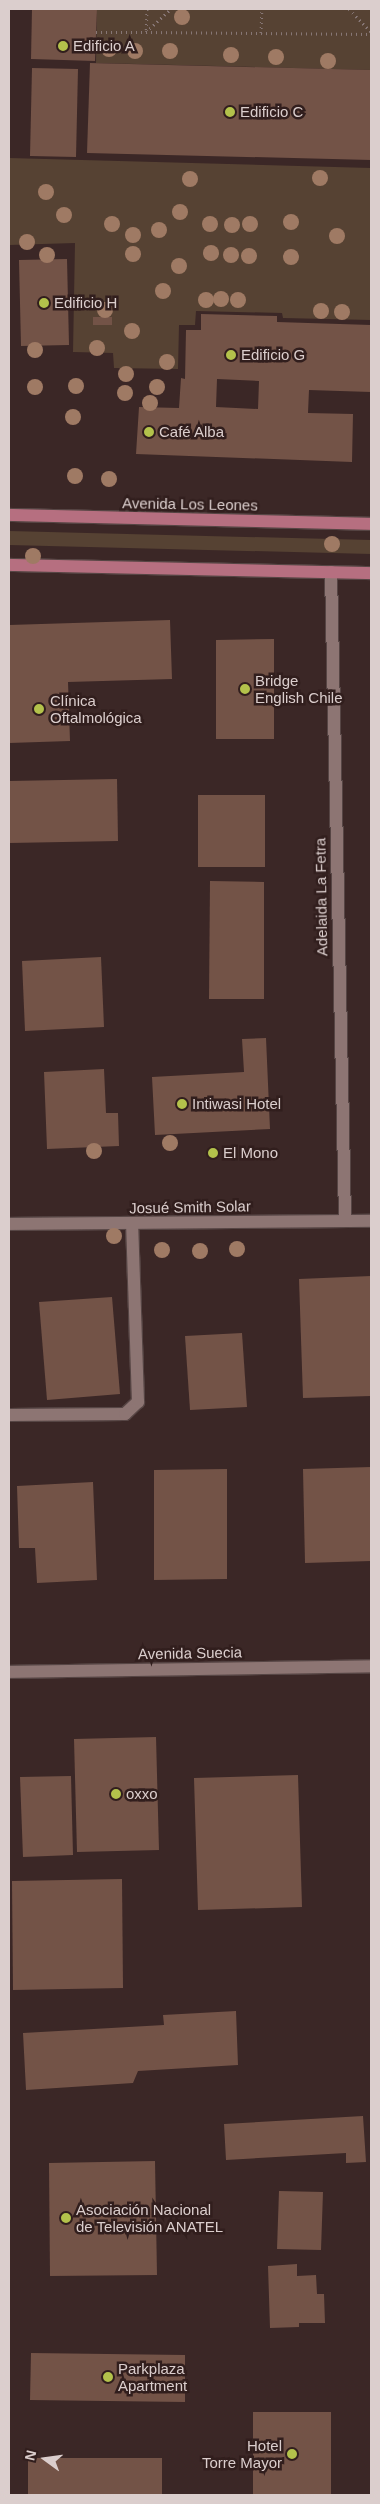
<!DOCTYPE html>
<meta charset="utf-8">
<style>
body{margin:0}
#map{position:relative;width:380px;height:2504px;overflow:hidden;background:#3b2726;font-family:Arial,sans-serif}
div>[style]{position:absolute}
.green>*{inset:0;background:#564233}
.building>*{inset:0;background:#735347}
.path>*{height:3px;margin-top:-1.5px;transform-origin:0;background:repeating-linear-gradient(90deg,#877776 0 1px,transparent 0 5px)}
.roads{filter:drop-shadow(1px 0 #564544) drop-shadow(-1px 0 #564544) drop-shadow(0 1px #564544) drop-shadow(0 -1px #564544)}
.lane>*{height:12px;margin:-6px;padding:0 6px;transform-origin:6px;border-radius:6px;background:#8d7573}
.street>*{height:12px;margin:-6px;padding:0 6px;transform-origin:6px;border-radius:6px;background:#8d7573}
.secondary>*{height:12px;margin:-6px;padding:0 6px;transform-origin:6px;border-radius:6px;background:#8d7573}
.primary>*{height:12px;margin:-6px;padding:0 6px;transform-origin:6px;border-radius:6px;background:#b66f80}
.trees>*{width:16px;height:16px;margin:-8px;border-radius:50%;background:#9f7a64}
.dots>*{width:14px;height:14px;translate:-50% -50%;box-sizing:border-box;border:2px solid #311e1d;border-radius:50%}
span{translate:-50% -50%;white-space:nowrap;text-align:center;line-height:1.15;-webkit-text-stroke:5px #311e1d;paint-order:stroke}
.poi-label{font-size:15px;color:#dbcecd}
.left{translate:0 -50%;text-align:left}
.right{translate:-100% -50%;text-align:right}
.street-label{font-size:15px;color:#dbcecd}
.frame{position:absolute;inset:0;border:10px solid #dbcecd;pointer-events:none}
.north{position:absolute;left:20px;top:2434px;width:50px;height:50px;-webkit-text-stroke:4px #311e1d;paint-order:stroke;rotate:284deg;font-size:14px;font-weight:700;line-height:20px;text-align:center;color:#dbcecd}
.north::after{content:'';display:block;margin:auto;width:18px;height:22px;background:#dbcecd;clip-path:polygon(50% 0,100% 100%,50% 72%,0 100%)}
</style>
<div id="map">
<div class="green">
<i style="clip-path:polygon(97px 9px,371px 9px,371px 70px,96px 63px)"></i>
<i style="clip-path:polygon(9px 158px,371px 168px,371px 320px,283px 318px,282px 313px,196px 311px,195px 325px,179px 325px,178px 369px,114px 368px,113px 353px,73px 352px,75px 243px,9px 245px)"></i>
<i style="clip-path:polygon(9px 531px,371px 540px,371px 554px,9px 545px)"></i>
</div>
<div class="building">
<i style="clip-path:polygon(32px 9px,97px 9px,95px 61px,31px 59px)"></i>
<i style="clip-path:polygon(90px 63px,371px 70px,371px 160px,87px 153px)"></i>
<i style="clip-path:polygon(32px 68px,78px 69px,76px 157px,30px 156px)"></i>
<i style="clip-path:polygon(67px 259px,69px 345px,21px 346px,19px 260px)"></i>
<i style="clip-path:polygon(evenodd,201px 314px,277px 316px,277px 322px,371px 325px,371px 392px,309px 390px,308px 413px,353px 414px,352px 462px,136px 454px,139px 407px,179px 408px,181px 378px,185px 379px,186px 330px,201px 330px,201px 314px,217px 379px,259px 381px,258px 409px,216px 407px,217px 379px)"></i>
<i style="clip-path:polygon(93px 317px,112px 317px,112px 325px,93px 325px)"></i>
<i style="clip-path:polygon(170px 620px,172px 679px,68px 682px,70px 741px,9px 743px,9px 625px)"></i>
<i style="clip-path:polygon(274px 639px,274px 739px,216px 739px,216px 640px)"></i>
<i style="clip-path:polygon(117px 779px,118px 841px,9px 843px,9px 781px)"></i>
<i style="clip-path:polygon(198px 795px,265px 795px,265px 867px,198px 867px)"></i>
<i style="clip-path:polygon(210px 881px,264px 882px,264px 999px,209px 999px)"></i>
<i style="clip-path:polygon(101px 957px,104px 1027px,25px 1031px,22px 961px)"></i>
<i style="clip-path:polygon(266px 1038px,270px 1129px,155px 1135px,152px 1077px,244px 1072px,242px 1039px)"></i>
<i style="clip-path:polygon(104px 1069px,106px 1113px,118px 1113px,119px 1146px,47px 1149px,44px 1072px)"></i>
<i style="clip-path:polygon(371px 1276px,371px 1396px,303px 1398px,299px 1279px)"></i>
<i style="clip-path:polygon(112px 1297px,120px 1394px,47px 1400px,39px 1302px)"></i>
<i style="clip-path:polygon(242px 1333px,247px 1407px,190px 1410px,185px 1336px)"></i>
<i style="clip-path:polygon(371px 1467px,371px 1561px,305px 1563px,303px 1469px)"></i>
<i style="clip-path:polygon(227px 1469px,227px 1579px,154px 1580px,154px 1470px)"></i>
<i style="clip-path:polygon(93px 1482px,97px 1580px,37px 1583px,35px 1548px,19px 1548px,17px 1486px)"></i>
<i style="clip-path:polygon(156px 1737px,159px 1850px,77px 1852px,74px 1739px)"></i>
<i style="clip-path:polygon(298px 1775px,302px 1907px,198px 1910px,194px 1778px)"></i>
<i style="clip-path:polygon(71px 1776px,73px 1855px,23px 1857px,20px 1777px)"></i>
<i style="clip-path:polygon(122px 1879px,123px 1988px,13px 1990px,12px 1881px)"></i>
<i style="clip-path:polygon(236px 2011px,238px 2065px,138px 2071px,133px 2083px,26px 2090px,23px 2033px,164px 2025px,163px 2015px)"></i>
<i style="clip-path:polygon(363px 2116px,366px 2162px,346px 2163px,346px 2153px,226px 2160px,224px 2124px)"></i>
<i style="clip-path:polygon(155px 2161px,157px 2275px,50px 2276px,49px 2163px)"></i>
<i style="clip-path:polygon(279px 2191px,323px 2192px,321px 2250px,277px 2249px)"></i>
<i style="clip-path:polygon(297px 2264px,297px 2276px,316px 2275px,317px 2294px,324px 2294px,325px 2323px,299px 2323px,299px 2327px,270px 2328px,268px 2266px)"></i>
<i style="clip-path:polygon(31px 2353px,185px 2355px,185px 2402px,30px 2400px)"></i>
<i style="clip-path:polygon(253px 2412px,331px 2412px,331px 2495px,253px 2495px)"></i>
<i style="clip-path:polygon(28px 2458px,162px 2458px,162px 2495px,28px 2495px)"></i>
</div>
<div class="path">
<i style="left:147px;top:9px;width:23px;rotate:92deg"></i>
<i style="left:146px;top:32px;width:225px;rotate:0.5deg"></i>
<i style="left:349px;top:9px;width:32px;rotate:46deg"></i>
<i style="left:96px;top:32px;width:50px"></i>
<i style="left:146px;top:32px;width:34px;rotate:-43deg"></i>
<i style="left:261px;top:33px;width:24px;rotate:-88deg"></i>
</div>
<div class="roads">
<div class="lane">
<i style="left:9px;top:1415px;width:116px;rotate:-0.5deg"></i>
<i style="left:125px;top:1414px;width:18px;rotate:-43deg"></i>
<i style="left:138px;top:1402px;width:178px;rotate:-91.9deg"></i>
</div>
<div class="street">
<i style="left:331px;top:572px;width:649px;rotate:88.76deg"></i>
<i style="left:9px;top:1224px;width:362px;rotate:-0.5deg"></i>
</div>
<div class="secondary">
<i style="left:9px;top:1672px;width:362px;rotate:-0.9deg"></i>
</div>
<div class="primary">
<i style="left:9px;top:515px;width:362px;rotate:1.4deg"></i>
<i style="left:9px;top:565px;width:362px;rotate:1.3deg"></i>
</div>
</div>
<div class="trees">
<i style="left:182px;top:17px"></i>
<i style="left:109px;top:49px"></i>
<i style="left:135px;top:51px"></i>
<i style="left:170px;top:51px"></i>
<i style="left:231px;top:55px"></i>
<i style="left:276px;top:57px"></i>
<i style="left:328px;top:61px"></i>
<i style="left:320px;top:178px"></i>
<i style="left:190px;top:179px"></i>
<i style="left:46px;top:192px"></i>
<i style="left:180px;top:212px"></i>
<i style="left:64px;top:215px"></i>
<i style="left:291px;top:222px"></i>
<i style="left:112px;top:224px"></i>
<i style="left:210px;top:224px"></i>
<i style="left:250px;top:224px"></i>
<i style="left:232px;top:225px"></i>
<i style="left:159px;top:230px"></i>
<i style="left:133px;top:235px"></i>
<i style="left:337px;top:236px"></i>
<i style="left:27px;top:242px"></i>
<i style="left:211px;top:253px"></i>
<i style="left:133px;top:254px"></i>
<i style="left:47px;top:255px"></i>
<i style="left:231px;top:255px"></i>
<i style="left:249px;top:256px"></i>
<i style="left:291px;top:257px"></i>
<i style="left:179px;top:266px"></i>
<i style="left:163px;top:291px"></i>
<i style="left:221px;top:299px"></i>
<i style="left:206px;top:300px"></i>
<i style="left:238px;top:300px"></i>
<i style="left:105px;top:310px"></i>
<i style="left:321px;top:311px"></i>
<i style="left:342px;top:312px"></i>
<i style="left:132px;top:331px"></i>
<i style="left:97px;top:348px"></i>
<i style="left:35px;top:350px"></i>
<i style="left:167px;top:362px"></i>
<i style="left:126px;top:374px"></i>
<i style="left:76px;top:386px"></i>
<i style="left:35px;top:387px"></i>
<i style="left:157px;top:387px"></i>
<i style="left:125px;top:393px"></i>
<i style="left:150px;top:403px"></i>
<i style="left:73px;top:417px"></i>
<i style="left:75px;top:476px"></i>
<i style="left:109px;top:479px"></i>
<i style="left:332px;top:544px"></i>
<i style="left:33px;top:556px"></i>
<i style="left:170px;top:1143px"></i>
<i style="left:94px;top:1151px"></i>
<i style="left:114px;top:1236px"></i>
<i style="left:237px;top:1249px"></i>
<i style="left:162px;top:1250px"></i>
<i style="left:200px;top:1251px"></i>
</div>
<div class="dots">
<i style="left:63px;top:46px;background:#b3c24b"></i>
<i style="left:230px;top:112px;background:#b3c24b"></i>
<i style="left:44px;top:303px;background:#b3c24b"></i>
<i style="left:231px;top:355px;background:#b3c24b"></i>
<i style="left:149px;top:432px;background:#b3c24b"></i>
<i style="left:245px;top:689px;background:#b3c24b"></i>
<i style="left:39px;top:709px;background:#b3c24b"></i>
<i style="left:182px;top:1104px;background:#b3c24b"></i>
<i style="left:213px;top:1153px;background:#b3c24b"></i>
<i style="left:116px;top:1794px;background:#b3c24b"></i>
<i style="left:66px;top:2218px;background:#b3c24b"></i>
<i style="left:108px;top:2377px;background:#b3c24b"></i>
<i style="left:292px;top:2454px;background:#b3c24b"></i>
</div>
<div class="poi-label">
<span class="left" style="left:73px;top:46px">Edificio A</span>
<span class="left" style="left:240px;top:112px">Edificio C</span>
<span class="left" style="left:54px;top:303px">Edificio H</span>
<span class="left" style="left:241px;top:355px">Edificio G</span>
<span class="left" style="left:159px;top:432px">Café Alba</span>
<span class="left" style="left:255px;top:689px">Bridge<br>English Chile</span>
<span class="left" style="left:50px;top:709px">Clínica<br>Oftalmológica</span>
<span class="left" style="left:192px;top:1104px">Intiwasi Hotel</span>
<span class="left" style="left:223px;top:1153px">El Mono</span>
<span class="left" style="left:126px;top:1794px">oxxo</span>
<span class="left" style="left:76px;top:2218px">Asociación Nacional<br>de Televisión ANATEL</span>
<span class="left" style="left:118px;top:2377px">Parkplaza<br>Apartment</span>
<span class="right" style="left:282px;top:2454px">Hotel<br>Torre Mayor</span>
</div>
<div class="street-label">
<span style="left:190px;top:504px;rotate:1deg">Avenida Los Leones</span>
<span style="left:321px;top:897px;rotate:-91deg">Adelaida La Fetra</span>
<span style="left:190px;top:1207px;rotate:-1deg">Josué Smith Solar</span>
<span style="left:190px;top:1653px;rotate:-1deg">Avenida Suecia</span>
</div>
<div class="frame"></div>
<div class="north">N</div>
</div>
